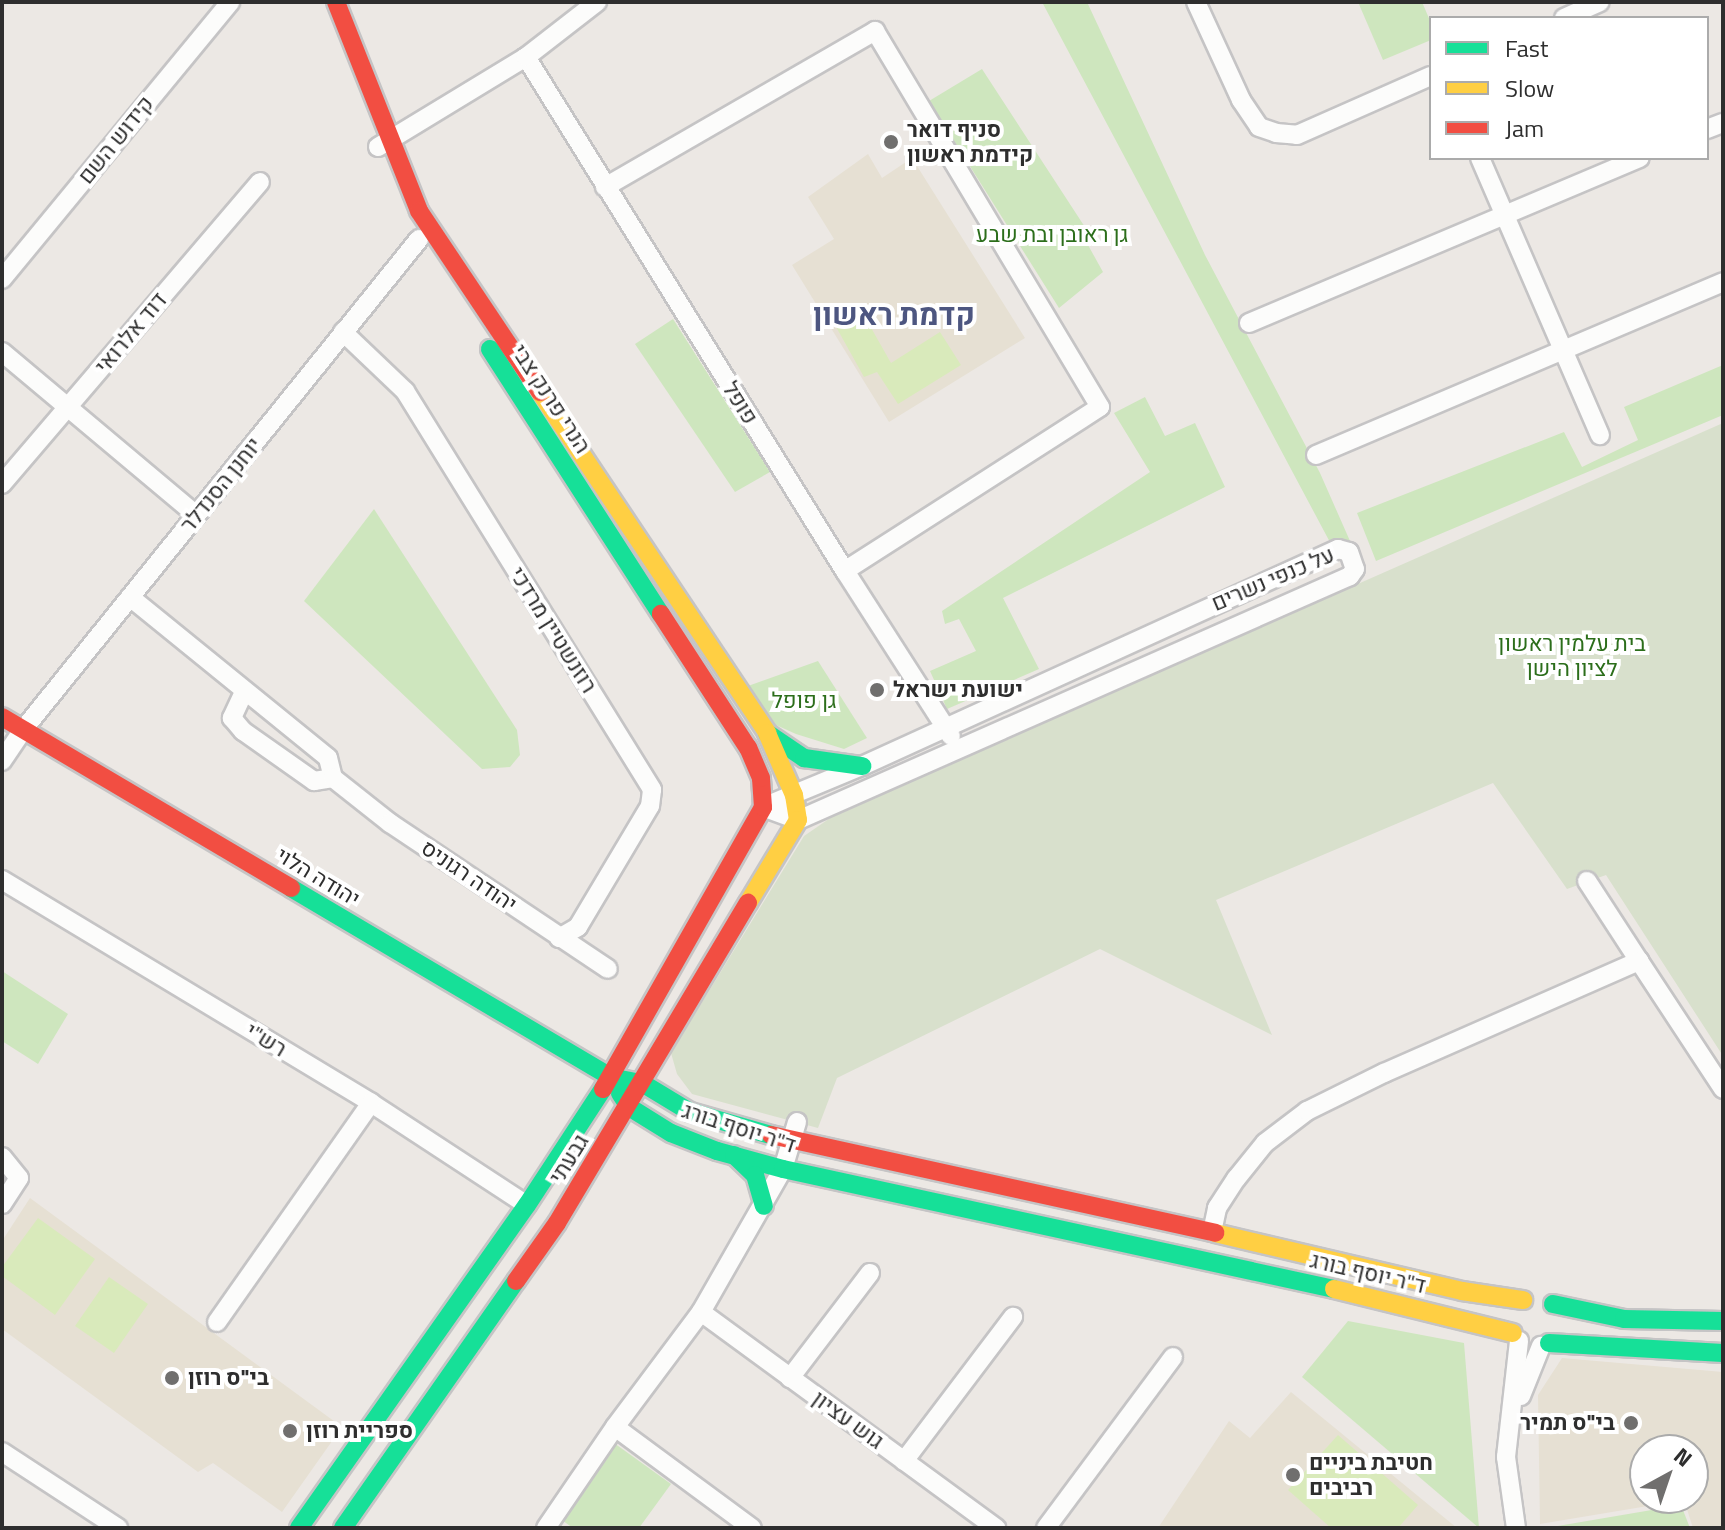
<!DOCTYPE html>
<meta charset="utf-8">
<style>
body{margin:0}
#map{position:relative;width:1725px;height:1530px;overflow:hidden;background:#ece8e4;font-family:"Titillium Web",Heebo,sans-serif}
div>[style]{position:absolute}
.education>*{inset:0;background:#e6e0d3}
.green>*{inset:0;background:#cee6be}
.cemetery>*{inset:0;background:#d8e0cc}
.pitch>*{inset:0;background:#d9eabb}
.roads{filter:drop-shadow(2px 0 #c5c4c5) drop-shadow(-2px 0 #c5c4c5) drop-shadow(0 2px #c5c4c5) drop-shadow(0 -2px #c5c4c5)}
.street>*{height:18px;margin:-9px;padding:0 9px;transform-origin:9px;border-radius:9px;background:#fcfcfb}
.fast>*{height:18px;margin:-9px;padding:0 9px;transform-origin:9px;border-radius:9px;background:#16e098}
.slow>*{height:18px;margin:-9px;padding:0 9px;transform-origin:9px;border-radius:9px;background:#ffcf43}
.jam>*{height:18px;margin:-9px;padding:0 9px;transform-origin:9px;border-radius:9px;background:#f24e42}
.dots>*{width:22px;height:22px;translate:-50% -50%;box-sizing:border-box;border:4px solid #fff;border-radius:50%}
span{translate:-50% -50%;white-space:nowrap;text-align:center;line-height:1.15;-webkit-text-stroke:8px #fff;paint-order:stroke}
.poi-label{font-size:22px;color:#2e2e2e;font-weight:700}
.left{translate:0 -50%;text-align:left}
.right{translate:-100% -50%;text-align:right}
.street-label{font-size:22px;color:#2e2e2e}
.park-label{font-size:22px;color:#2c6e1b}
.district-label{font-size:30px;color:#4d5680;font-weight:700}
.frame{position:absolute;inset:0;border:4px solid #2e2e2e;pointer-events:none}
.legend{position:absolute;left:1429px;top:16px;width:280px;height:144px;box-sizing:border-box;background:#fff;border:2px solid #ababab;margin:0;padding:10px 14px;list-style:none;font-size:24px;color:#2e2e2e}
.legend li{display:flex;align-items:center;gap:16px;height:40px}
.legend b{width:40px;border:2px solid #ababab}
.north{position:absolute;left:1629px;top:1434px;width:80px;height:80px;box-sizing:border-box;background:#fff;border:2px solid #ababab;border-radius:50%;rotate:40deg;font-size:22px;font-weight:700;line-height:32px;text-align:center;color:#2e2e2e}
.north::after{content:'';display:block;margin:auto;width:28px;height:36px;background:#706f6e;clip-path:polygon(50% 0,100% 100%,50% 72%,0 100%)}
</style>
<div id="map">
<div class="education">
<i style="clip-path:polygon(868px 154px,882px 178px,912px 158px,1025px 338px,889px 422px,792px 265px,834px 239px,808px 197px)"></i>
<i style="clip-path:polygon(30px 1198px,342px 1427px,282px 1512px,213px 1463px,198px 1472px,2px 1329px,2px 1241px)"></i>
<i style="clip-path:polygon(evenodd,1562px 1358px,1723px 1372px,1723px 1528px,1693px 1528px,1684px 1500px,1540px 1524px,1538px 1395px,1562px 1358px,1645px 1450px,1693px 1450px,1693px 1498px,1645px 1498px,1645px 1450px)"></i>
<i style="clip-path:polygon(1291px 1392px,1457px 1528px,1158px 1528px,1229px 1421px,1250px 1438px)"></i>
</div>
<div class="green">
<i style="clip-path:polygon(1042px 2px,1087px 2px,1205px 255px,1320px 473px,1350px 541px,1332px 546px)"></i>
<i style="clip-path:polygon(1358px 2px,1422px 2px,1431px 23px,1431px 40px,1383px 60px)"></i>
<i style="clip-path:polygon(982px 69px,1094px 241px,1088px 245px,1103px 272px,1059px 308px,929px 101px)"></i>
<i style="clip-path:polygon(673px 319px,770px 472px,735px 492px,635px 344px)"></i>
<i style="clip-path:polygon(1723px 365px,1723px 415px,1376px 561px,1357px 513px,1564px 432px,1582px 467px,1638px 440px,1624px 407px)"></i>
<i style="clip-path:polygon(1145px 397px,1165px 436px,1195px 423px,1225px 487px,1003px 598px,1039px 669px,947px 709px,930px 671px,976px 651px,959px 619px,945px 624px,942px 611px,1150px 472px,1114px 413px)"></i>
<i style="clip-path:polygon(374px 509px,517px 730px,520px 755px,510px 767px,482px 769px,304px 601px)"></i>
<i style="clip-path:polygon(818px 661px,867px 738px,844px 749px,796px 734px,776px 725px,748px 686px)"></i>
<i style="clip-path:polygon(2px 971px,68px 1014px,38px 1064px,2px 1041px)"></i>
<i style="clip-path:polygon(1348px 1321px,1464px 1343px,1479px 1528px,1302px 1377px)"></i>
<i style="clip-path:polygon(614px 1443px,671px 1484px,639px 1528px,573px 1528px,559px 1518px)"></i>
<i style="clip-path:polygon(1681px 1505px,1690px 1528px,1546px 1528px)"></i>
</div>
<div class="cemetery">
<i style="clip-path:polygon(1723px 423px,1723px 1056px,1606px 875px,1567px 889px,1493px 783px,1216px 900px,1272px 1035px,1100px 949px,837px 1078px,818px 1128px,692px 1094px,677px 1074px,671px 1053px,804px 836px,836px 814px)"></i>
</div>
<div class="pitch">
<i style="clip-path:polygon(861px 310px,891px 363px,940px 332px,961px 365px,898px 404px,877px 372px,864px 377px,835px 325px)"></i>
<i style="clip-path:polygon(38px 1218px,95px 1259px,55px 1315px,2px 1276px,2px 1267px)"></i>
<i style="clip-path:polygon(109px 1277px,148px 1304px,114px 1353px,75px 1326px)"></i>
<i style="clip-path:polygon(1338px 1435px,1418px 1505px,1398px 1528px,1331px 1528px,1288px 1490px)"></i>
</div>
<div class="roads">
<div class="street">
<i style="left:1196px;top:2px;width:108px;rotate:65.3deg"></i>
<i style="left:1241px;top:100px;width:32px;rotate:56deg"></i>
<i style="left:1259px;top:127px;width:18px;rotate:19deg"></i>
<i style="left:1276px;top:133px;width:21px;rotate:5deg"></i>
<i style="left:1297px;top:135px;width:146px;rotate:-23.8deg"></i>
<i style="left:1564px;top:18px;width:39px;rotate:-24deg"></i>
<i style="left:526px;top:57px;width:605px;rotate:58.18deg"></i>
<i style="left:845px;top:571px;width:196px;rotate:57.3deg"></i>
<i style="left:1707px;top:129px;width:17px;rotate:-21deg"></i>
<i style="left:378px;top:147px;width:173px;rotate:-31.3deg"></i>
<i style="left:526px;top:57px;width:90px;rotate:-37.8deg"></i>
<i style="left:1480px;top:158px;width:302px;rotate:66.6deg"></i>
<i style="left:605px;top:187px;width:312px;rotate:-30deg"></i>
<i style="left:875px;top:31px;width:438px;rotate:59.1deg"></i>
<i style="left:1100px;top:407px;width:303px;rotate:147.3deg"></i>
<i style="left:2px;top:279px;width:359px;rotate:-50.5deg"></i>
<i style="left:1249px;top:323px;width:424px;rotate:-22.9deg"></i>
<i style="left:343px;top:332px;width:86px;rotate:43.6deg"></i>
<i style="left:405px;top:391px;width:469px;rotate:58.2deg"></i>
<i style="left:652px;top:790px;width:16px;rotate:97deg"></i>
<i style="left:650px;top:806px;width:141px;rotate:120.8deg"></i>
<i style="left:578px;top:927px;width:22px;rotate:150deg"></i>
<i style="left:2px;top:352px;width:253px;rotate:40deg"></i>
<i style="left:1316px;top:455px;width:442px;rotate:-23deg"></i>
<i style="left:2px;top:484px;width:397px;rotate:-49.5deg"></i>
<i style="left:1338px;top:549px;width:11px;rotate:15deg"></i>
<i style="left:1349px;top:552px;width:18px;rotate:71deg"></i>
<i style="left:1355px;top:569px;width:9px;rotate:126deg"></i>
<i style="left:1350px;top:576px;width:604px;rotate:156.15deg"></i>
<i style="left:798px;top:820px;width:37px;rotate:-160deg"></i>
<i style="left:763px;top:807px;width:107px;rotate:-22.5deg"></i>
<i style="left:862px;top:766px;width:523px;rotate:-24.51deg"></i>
<i style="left:130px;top:597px;width:255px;rotate:39.1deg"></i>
<i style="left:328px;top:758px;width:21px;rotate:76deg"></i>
<i style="left:244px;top:692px;width:29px;rotate:115deg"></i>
<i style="left:232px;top:718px;width:17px;rotate:50deg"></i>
<i style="left:243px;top:731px;width:87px;rotate:35.2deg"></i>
<i style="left:314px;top:781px;width:19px;rotate:-9deg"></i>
<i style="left:2px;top:761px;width:37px;rotate:-56deg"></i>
<i style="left:23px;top:730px;width:631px;rotate:-51.11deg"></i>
<i style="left:333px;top:778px;width:73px;rotate:38.3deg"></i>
<i style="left:390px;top:823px;width:262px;rotate:33.8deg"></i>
<i style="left:2px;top:880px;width:431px;rotate:31.1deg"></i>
<i style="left:371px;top:1103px;width:186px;rotate:33.2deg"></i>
<i style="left:1587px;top:881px;width:95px;rotate:57deg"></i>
<i style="left:2px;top:1157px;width:27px;rotate:51deg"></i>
<i style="left:19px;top:1178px;width:31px;rotate:123deg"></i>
<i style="left:1212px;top:1232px;width:25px;rotate:-78deg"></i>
<i style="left:1217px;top:1208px;width:35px;rotate:-57deg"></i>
<i style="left:1236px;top:1179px;width:46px;rotate:-51.1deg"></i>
<i style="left:1265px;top:1143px;width:53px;rotate:-37.3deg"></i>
<i style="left:1307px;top:1111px;width:86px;rotate:-26.3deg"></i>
<i style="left:1384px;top:1073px;width:279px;rotate:-23.7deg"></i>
<i style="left:1639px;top:961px;width:153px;rotate:56.7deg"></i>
<i style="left:701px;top:1312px;width:366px;rotate:36.2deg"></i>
<i style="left:217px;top:1322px;width:268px;rotate:-54.9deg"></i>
<i style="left:790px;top:1378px;width:132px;rotate:-52.7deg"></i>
<i style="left:1521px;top:1396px;width:54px;rotate:-68.2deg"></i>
<i style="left:615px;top:1427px;width:170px;rotate:36.4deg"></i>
<i style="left:2px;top:1452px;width:139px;rotate:33.2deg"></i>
<i style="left:904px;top:1461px;width:181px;rotate:-52.9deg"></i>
<i style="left:546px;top:1528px;width:122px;rotate:-55.7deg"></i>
<i style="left:615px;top:1427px;width:144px;rotate:-53.2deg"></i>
<i style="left:701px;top:1312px;width:165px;rotate:-60.2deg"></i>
<i style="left:783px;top:1169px;width:49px;rotate:-73.4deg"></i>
<i style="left:1046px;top:1528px;width:213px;rotate:-53.4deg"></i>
<i style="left:1516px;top:1528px;width:72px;rotate:-98deg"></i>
<i style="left:1506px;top:1457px;width:117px;rotate:-83.6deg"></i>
</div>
<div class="fast">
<i style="left:490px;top:349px;width:315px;rotate:57.2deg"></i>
<i style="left:767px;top:733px;width:45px;rotate:34deg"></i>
<i style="left:804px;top:758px;width:59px;rotate:7.9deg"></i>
<i style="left:291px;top:888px;width:371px;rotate:30.6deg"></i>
<i style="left:610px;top:1077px;width:33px;rotate:11deg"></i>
<i style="left:642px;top:1083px;width:56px;rotate:31.1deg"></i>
<i style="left:690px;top:1112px;width:84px;rotate:15.9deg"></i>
<i style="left:620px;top:1093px;width:17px;rotate:57deg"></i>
<i style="left:629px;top:1107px;width:49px;rotate:31.8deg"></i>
<i style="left:671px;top:1133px;width:49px;rotate:21.4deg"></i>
<i style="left:717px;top:1151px;width:68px;rotate:15.3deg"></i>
<i style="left:783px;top:1169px;width:564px;rotate:12.29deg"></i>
<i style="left:734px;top:1155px;width:29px;rotate:44deg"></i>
<i style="left:755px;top:1175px;width:32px;rotate:74deg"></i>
<i style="left:1553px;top:1304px;width:73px;rotate:11.9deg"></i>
<i style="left:1624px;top:1319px;width:99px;rotate:1.2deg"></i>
<i style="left:1549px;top:1343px;width:174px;rotate:3.3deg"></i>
<i style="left:299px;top:1528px;width:395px;rotate:-54.8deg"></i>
<i style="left:527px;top:1205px;width:139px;rotate:-56.8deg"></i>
<i style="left:343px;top:1528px;width:302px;rotate:-55deg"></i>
</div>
<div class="slow">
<i style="left:540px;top:392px;width:410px;rotate:56.3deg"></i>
<i style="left:767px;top:733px;width:68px;rotate:66.5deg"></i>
<i style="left:794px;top:795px;width:25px;rotate:81deg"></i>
<i style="left:798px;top:820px;width:97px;rotate:121.1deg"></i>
<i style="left:1215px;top:1233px;width:254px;rotate:13.2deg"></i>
<i style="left:1462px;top:1291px;width:62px;rotate:8.4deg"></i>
<i style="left:1334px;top:1289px;width:184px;rotate:13.8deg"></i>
</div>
<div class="jam">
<i style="left:336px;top:2px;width:225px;rotate:68.3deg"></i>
<i style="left:419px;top:211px;width:218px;rotate:56.2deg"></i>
<i style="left:2px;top:717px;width:336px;rotate:30.6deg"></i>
<i style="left:603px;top:1089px;width:324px;rotate:-60.4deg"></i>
<i style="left:763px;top:807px;width:29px;rotate:-94deg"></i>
<i style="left:761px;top:778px;width:33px;rotate:-113deg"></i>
<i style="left:748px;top:748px;width:160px;rotate:-123deg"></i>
<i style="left:771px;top:1135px;width:455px;rotate:12.4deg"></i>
<i style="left:516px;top:1281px;width:71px;rotate:-54.7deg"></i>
<i style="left:557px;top:1223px;width:373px;rotate:-59.2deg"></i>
</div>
</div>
<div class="dots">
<i style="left:891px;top:142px;background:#706f6e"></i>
<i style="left:877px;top:690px;background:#706f6e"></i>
<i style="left:172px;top:1378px;background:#706f6e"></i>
<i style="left:1631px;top:1423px;background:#706f6e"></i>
<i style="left:290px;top:1431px;background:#706f6e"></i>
<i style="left:1293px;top:1475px;background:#706f6e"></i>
</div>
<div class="poi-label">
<span class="left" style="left:907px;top:142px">סניף דואר<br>קידמת ראשון</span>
<span class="left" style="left:893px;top:690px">ישועת ישראל</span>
<span class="left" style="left:188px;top:1378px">בי"ס רוזן</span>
<span class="right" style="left:1615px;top:1423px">בי"ס תמיר</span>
<span class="left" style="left:306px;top:1431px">ספריית רוזן</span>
<span class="left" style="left:1309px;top:1475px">חטיבת ביניים<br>רביבים</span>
</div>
<div class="street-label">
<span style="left:116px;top:140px;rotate:-51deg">קידוש השם</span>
<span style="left:131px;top:333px;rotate:-50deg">דוד אלרואי</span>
<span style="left:551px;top:399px;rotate:57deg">הנרי פרנק צבי</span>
<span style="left:740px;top:403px;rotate:58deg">פופל</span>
<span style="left:221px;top:485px;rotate:-51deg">יוחנן הסנדלר</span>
<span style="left:1273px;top:579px;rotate:-23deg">על כנפי נשרים</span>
<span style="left:553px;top:630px;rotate:58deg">רוזנשטיין מרדכי</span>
<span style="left:469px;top:876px;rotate:34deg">יהודה רגוניס</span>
<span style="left:318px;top:877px;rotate:31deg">יהודה הלוי</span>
<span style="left:266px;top:1040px;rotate:31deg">רש"י</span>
<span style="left:739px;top:1128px;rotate:18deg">ד"ר יוסף בורג</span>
<span style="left:569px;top:1159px;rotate:-58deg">גבעתי</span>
<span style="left:1368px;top:1273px;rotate:13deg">ד"ר יוסף בורג</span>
<span style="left:848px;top:1420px;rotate:36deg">גוש עציון</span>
</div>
<div class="park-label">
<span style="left:1052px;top:235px">גן ראובן ובת שבע</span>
<span style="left:1572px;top:656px">בית עלמין ראשון<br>לציון הישן</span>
<span style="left:804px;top:701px">גן פופל</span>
</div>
<div class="district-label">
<span style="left:894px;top:314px">קדמת ראשון</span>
</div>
<div class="frame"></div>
<ul class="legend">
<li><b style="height:10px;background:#16e098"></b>Fast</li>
<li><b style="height:10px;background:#ffcf43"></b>Slow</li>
<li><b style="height:10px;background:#f24e42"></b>Jam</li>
</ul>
<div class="north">N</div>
</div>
